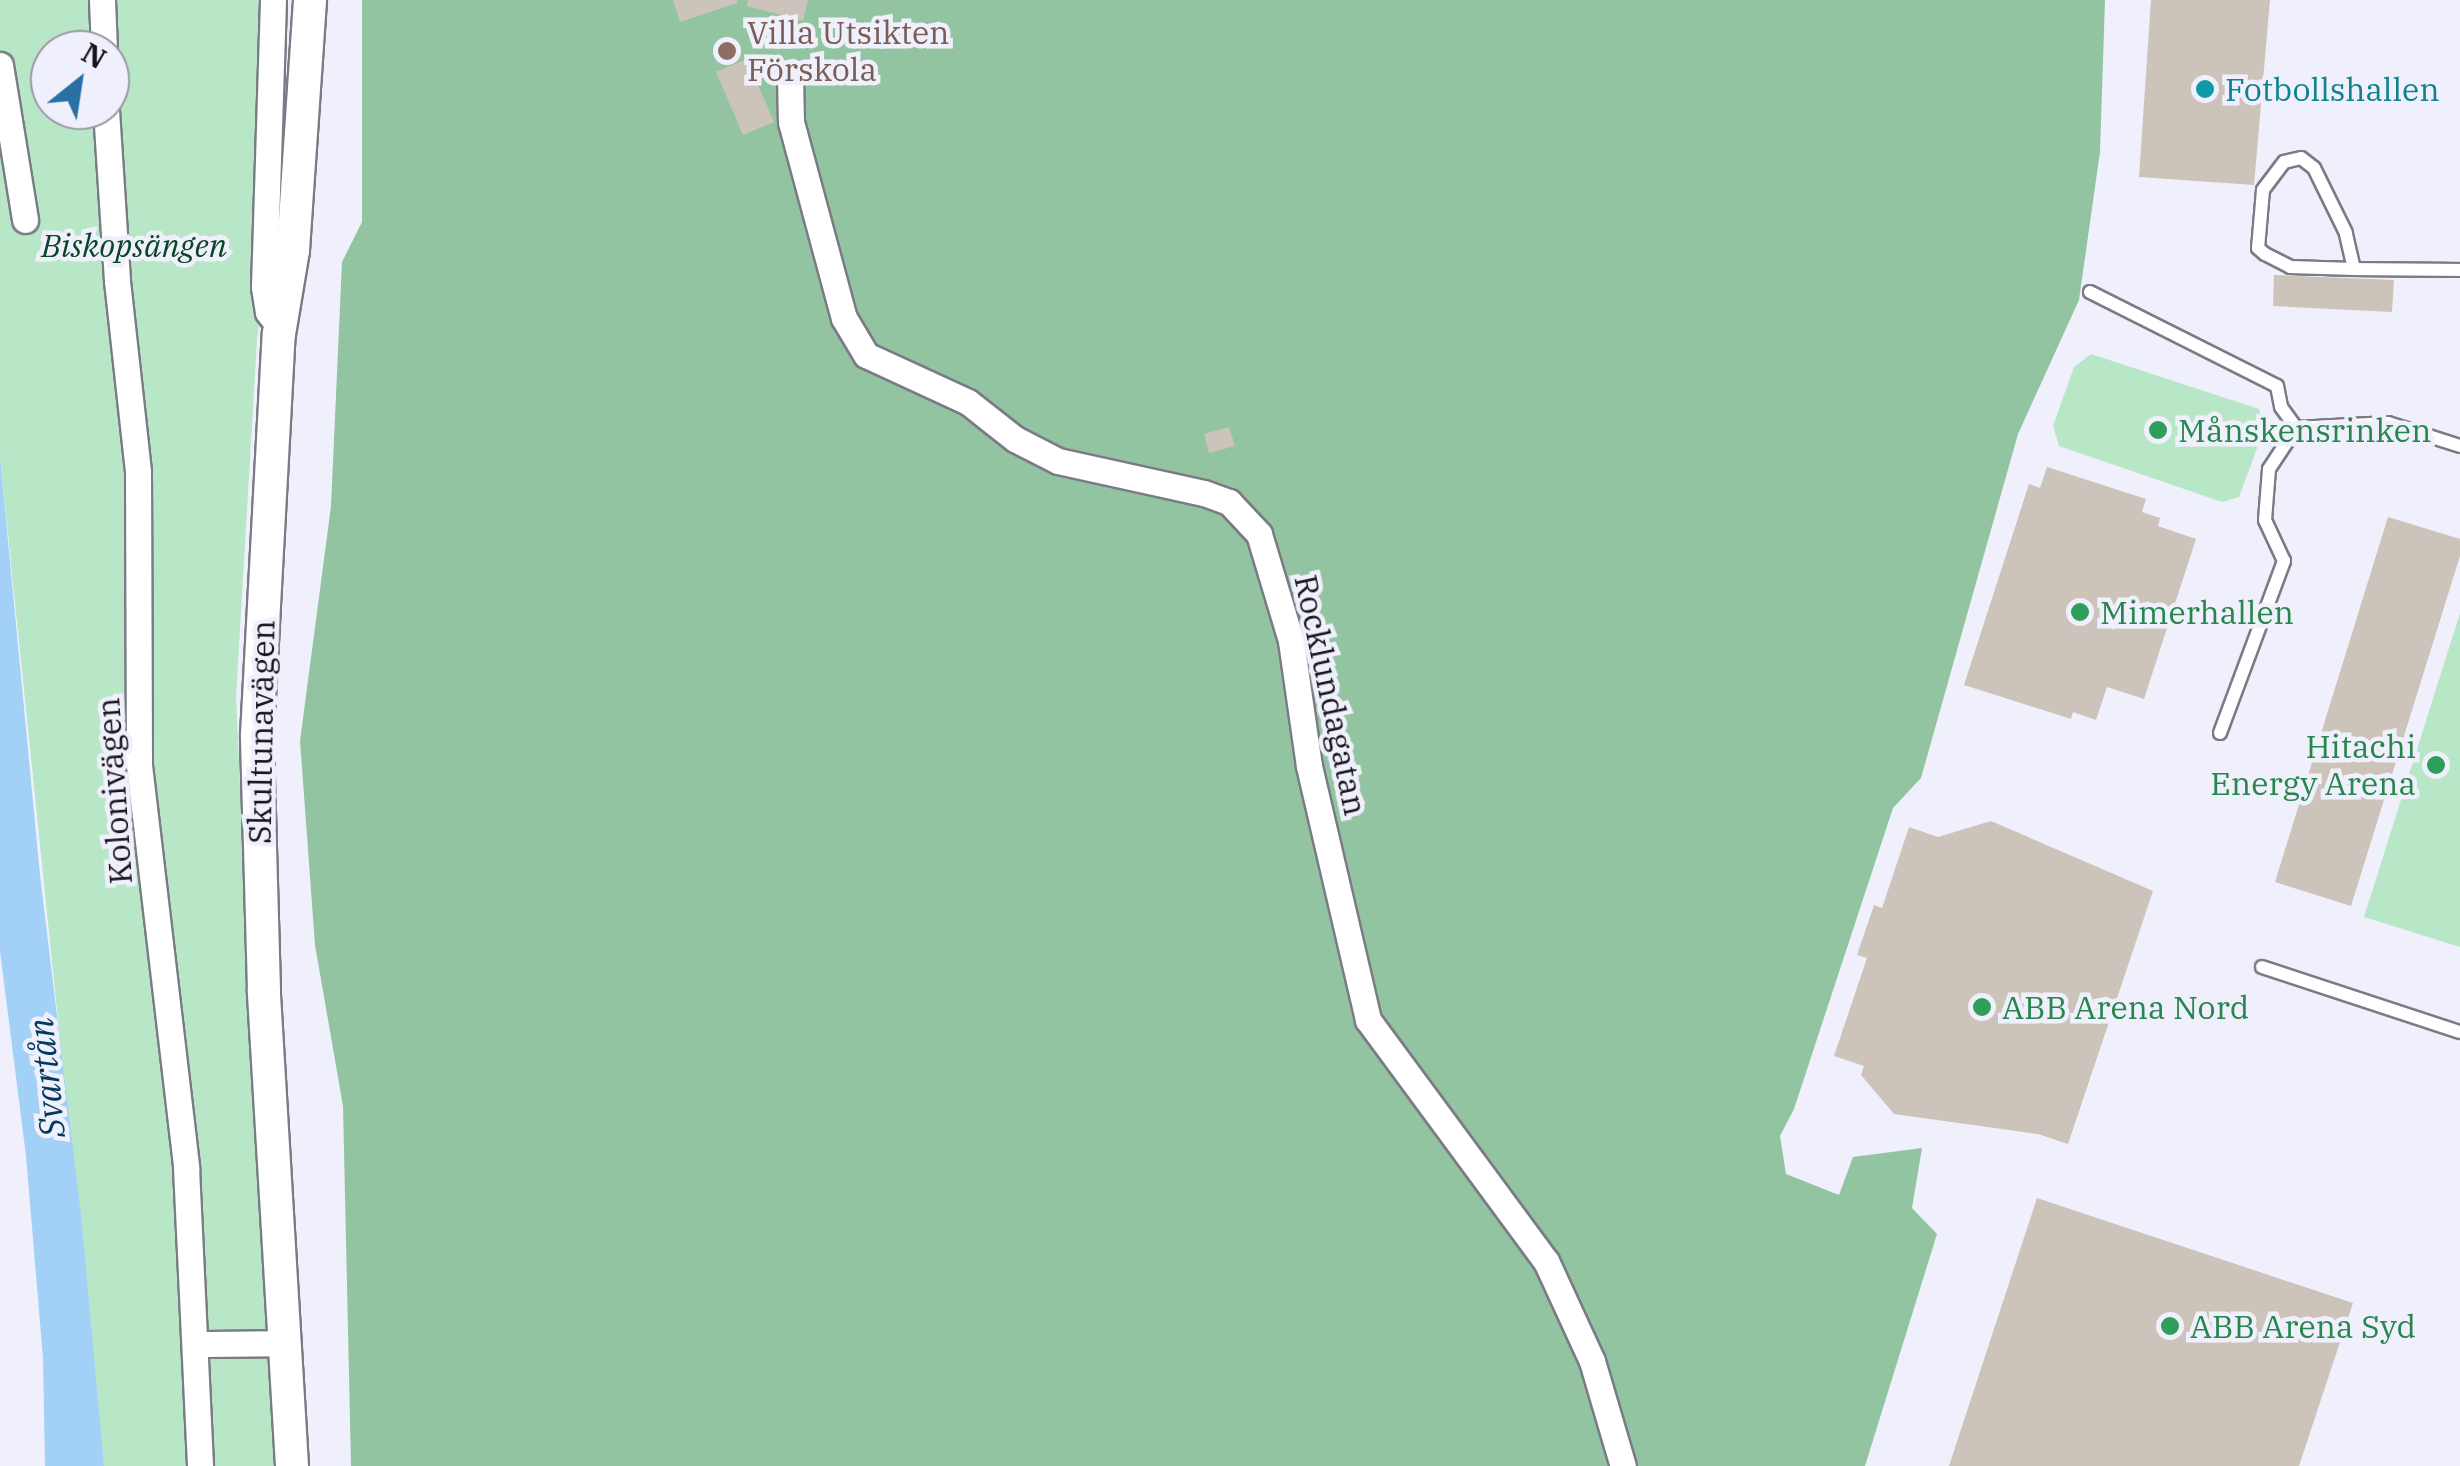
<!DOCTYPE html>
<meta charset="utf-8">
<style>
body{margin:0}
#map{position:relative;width:2460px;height:1466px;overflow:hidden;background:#f0f0fc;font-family:"IBM Plex Serif",serif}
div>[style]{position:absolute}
.green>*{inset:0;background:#b7e7c6}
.forest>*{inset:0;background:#92c4a2}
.water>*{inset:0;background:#a3d0f6}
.building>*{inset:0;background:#ccc3bb}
.roads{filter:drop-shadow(2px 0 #7a7b85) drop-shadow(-2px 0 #7a7b85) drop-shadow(0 2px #7a7b85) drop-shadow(0 -2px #7a7b85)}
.service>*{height:12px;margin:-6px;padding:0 6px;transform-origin:6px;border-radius:6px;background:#fff}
.minor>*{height:25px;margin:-12.5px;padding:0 12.5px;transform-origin:12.5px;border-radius:12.5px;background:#fff}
.tertiary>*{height:32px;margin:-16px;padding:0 16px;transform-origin:16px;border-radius:16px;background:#fff}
.dots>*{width:28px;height:28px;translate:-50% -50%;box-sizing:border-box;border:5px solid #f0f0fc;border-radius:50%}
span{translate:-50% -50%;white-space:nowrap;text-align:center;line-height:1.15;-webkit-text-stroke:9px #f0f0fc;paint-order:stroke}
.education-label{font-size:32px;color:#785e54}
.left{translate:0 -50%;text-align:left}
.culture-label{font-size:32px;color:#0d838f}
.park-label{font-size:32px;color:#084626;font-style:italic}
.leisure-label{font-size:32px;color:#27864d}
.right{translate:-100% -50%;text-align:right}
.street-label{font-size:32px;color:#17171b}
.water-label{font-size:35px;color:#023a5d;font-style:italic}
.north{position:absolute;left:30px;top:30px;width:100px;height:100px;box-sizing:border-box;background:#f0f0fc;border:2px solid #9999a2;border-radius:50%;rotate:30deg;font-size:28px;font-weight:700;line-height:40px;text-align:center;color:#17171b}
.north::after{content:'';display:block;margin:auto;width:35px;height:45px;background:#2971a5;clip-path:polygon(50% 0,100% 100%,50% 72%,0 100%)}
</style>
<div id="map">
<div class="green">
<i style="clip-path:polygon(evenodd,0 0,288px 0,282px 158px,257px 340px,236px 697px,253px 1070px,280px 1466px,104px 1466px,0 457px,0 0,50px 50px,110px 50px,110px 110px,50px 110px,50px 50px)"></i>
<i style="clip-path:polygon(2091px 354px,2259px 409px,2265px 427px,2239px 497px,2222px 502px,2059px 446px,2053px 426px,2074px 367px)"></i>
<i style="clip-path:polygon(2460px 613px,2460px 947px,2364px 917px)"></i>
</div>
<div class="forest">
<i style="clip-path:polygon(362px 0,2105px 0,2100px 152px,2079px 300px,2018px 434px,1921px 778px,1893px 808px,1794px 1109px,1780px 1136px,1786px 1174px,1839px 1195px,1853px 1157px,1922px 1148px,1912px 1208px,1937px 1234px,1865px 1466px,351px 1466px,343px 1106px,315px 945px,300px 741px,331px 506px,342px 262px,362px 222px)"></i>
</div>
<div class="water">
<i style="clip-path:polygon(0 457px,40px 875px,81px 1215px,104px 1466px,45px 1466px,43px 1358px,26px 1156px,0 951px)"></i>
</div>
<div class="building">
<i style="clip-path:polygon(673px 0,737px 0,737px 3px,680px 22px)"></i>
<i style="clip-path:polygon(748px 0,808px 0,803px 21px,747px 6px)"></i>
<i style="clip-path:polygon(2151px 0,2270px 0,2254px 185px,2139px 177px)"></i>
<i style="clip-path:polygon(747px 59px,774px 122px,743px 135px,716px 72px)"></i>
<i style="clip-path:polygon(2274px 275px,2394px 280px,2392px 312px,2273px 306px)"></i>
<i style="clip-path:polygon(1229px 427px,1235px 446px,1209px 453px,1204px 434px)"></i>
<i style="clip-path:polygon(2047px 467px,2146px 499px,2142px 512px,2160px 518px,2158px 526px,2196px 539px,2144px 699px,2107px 687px,2096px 720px,2073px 712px,2071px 719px,1964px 685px,2029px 484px,2040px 488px)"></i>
<i style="clip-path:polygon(2388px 517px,2460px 539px,2460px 556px,2351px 906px,2275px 882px)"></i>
<i style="clip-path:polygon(1991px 821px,2153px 891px,2068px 1144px,2038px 1134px,1894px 1114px,1861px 1075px,1864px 1066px,1834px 1056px,1867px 958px,1857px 955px,1874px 905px,1882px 908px,1909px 827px,1938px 837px)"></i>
<i style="clip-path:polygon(2037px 1198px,2353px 1303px,2299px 1466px,1949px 1466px)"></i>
</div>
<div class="roads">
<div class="service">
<i style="left:2354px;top:269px;width:37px;rotate:-103deg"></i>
<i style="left:2346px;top:233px;width:72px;rotate:-116.2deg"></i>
<i style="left:2314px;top:168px;width:16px;rotate:-142deg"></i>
<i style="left:2301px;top:158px;width:17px;rotate:167deg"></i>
<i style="left:2284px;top:162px;width:35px;rotate:127deg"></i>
<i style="left:2263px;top:190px;width:58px;rotate:94.9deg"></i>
<i style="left:2258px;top:248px;width:9px;rotate:41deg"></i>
<i style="left:2265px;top:254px;width:28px;rotate:27deg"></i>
<i style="left:2290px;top:267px;width:64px;rotate:1.8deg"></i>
<i style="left:2354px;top:269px;width:106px;rotate:0.5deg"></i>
<i style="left:2090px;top:292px;width:209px;rotate:26.7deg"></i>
<i style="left:2277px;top:386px;width:21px;rotate:79deg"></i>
<i style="left:2281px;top:407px;width:26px;rotate:54deg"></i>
<i style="left:2220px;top:733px;width:184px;rotate:-69.6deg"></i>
<i style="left:2284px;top:561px;width:45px;rotate:-114.9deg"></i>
<i style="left:2265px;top:520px;width:51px;rotate:-85.5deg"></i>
<i style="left:2269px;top:469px;width:49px;rotate:-56.6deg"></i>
<i style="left:2296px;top:428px;width:92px;rotate:-3.1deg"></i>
<i style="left:2388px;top:423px;width:76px;rotate:17.7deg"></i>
<i style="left:2262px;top:967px;width:208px;rotate:18.2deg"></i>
</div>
<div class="minor">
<i style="left:102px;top:0;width:50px;rotate:87.7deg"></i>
<i style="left:273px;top:0;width:287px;rotate:91.8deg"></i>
<i style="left:264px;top:287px;width:25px;rotate:81deg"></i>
<i style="left:268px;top:312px;width:20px;rotate:53deg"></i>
<i style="left:0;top:65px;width:157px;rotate:80.8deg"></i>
<i style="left:790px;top:76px;width:46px;rotate:88.8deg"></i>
<i style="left:791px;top:122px;width:203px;rotate:74.9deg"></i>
<i style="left:844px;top:318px;width:43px;rotate:59.3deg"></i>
<i style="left:866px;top:355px;width:112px;rotate:24.7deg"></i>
<i style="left:968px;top:402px;width:60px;rotate:38.2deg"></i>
<i style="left:1015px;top:439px;width:48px;rotate:27.1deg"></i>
<i style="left:1058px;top:461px;width:149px;rotate:12.4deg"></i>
<i style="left:1204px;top:493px;width:27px;rotate:20deg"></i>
<i style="left:1229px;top:502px;width:44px;rotate:46.8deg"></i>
<i style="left:1259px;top:534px;width:112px;rotate:73.3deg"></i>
<i style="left:1291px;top:641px;width:126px;rotate:81.8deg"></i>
<i style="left:1309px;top:766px;width:261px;rotate:76.9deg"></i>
<i style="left:1368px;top:1020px;width:300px;rotate:53.6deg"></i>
<i style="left:1546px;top:1261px;width:110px;rotate:65.3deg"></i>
<i style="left:1592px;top:1361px;width:109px;rotate:73.6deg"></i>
<i style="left:106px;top:110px;width:171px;rotate:86.3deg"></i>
<i style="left:117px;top:281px;width:192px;rotate:83.7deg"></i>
<i style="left:138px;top:472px;width:293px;rotate:89.8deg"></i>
<i style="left:139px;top:765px;width:406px;rotate:83.3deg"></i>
<i style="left:186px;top:1168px;width:298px;rotate:87.3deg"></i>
<i style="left:196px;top:1344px;width:89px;rotate:-0.6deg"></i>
</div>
<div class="tertiary">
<i style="left:292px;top:1466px;width:477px;rotate:-93.4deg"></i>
<i style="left:264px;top:990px;width:255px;rotate:-91.6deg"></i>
<i style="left:257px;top:735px;width:402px;rotate:-86.9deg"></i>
<i style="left:279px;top:334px;width:85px;rotate:-80.5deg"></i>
<i style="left:293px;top:250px;width:251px;rotate:-86.1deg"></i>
</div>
</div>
<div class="dots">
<i style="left:727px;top:51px;background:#8d6e63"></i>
<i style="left:2205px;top:89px;background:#0f9aa8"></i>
<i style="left:2158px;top:430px;background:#2e9e5b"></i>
<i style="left:2080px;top:612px;background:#2e9e5b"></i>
<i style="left:2436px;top:765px;background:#2e9e5b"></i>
<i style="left:1982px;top:1007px;background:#2e9e5b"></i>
<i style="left:2170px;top:1326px;background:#2e9e5b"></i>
</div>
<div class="education-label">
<span class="left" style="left:747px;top:51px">Villa Utsikten<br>Förskola</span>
</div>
<div class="culture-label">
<span class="left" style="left:2225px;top:89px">Fotbollshallen</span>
</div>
<div class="park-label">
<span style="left:134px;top:245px">Biskopsängen</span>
</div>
<div class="leisure-label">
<span class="left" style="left:2178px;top:430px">Månskensrinken</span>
<span class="left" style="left:2100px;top:612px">Mimerhallen</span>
<span class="right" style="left:2416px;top:765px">Hitachi<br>Energy Arena</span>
<span class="left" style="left:2002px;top:1007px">ABB Arena Nord</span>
<span class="left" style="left:2190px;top:1326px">ABB Arena Syd</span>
</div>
<div class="street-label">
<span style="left:1331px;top:695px;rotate:78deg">Rocklundagatan</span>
<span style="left:261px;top:732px;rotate:-89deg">Skultunavägen</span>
<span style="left:114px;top:791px;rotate:-94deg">Kolonivägen</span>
</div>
<div class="water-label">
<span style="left:46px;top:1078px;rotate:-96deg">Svartån</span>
</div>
<div class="north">N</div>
</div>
